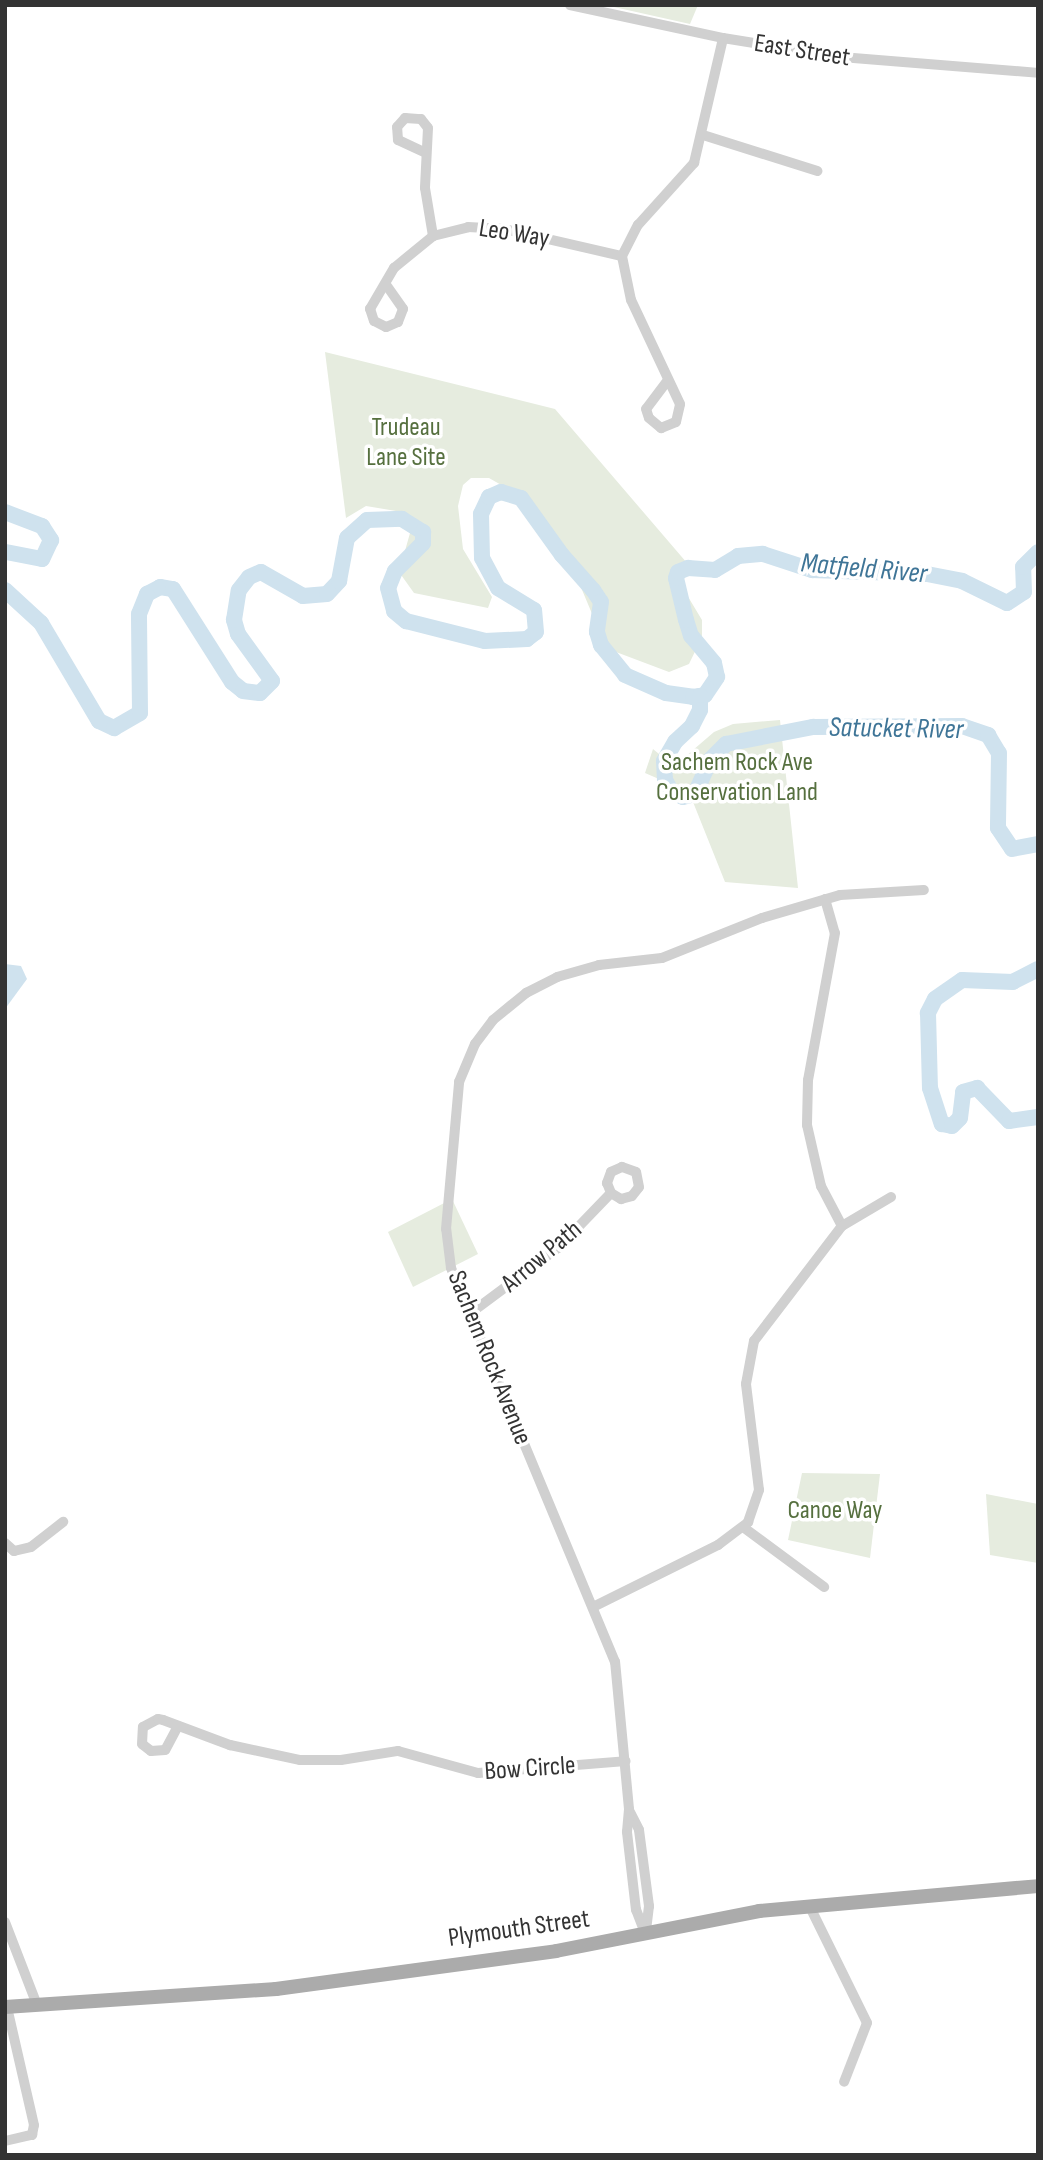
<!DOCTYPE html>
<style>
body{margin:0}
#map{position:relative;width:1043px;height:2160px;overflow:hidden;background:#fff;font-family:"Sofia Sans Condensed",sans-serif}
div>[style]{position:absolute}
.green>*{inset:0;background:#e6ecdf}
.water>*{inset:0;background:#cfe2ee}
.river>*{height:16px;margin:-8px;padding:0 8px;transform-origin:8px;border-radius:8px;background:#cfe2ee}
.minor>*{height:10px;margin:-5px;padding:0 5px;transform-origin:5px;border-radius:5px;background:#d0d0d0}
.major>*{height:14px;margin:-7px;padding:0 7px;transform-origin:7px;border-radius:7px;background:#ababab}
span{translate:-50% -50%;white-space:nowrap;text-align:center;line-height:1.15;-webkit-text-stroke:7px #fff;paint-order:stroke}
.street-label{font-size:26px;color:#333}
.park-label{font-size:26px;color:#56703f}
.water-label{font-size:28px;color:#3f7597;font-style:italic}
.frame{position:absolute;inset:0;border:7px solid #333;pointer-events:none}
</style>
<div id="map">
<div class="green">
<i style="clip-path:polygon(605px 5px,698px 5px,690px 24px)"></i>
<i style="clip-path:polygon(325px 352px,555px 409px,693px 570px,683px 575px,681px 585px,702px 620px,702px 637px,689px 664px,669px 672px,616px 652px,603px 640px,562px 542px,515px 493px,489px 478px,471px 478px,463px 485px,458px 506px,463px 549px,492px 597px,488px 608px,414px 593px,399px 572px,412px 526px,402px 512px,366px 506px,346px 518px)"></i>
<i style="clip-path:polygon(780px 720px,798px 888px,725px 882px,689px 792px,645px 773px,653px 749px,670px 763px,679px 762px,714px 732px,733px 724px)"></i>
<i style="clip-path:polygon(452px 1199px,478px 1254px,413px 1287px,388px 1232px)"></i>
<i style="clip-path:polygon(802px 1473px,880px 1474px,870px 1558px,788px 1540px)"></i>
<i style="clip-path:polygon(986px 1494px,1038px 1504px,1038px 1563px,990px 1555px)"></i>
</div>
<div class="water">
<i style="clip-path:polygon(5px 964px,21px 966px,27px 979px,5px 1009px)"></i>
</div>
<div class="river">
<i style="left:5px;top:512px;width:40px;rotate:21deg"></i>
<i style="left:42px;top:526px;width:17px;rotate:57deg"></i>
<i style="left:51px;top:540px;width:21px;rotate:115deg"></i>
<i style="left:42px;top:559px;width:38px;rotate:-169deg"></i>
<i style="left:5px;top:590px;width:49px;rotate:42.5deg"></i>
<i style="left:41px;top:623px;width:114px;rotate:59.4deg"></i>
<i style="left:99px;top:721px;width:17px;rotate:25deg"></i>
<i style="left:114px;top:728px;width:30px;rotate:-30deg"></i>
<i style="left:140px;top:713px;width:99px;rotate:-90.6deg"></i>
<i style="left:139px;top:614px;width:22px;rotate:-68deg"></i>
<i style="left:147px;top:594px;width:15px;rotate:-28deg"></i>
<i style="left:160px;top:587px;width:13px;rotate:9deg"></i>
<i style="left:173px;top:589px;width:110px;rotate:57.6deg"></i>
<i style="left:232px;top:682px;width:14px;rotate:39deg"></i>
<i style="left:243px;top:691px;width:17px;rotate:7deg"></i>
<i style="left:260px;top:693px;width:17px;rotate:-45deg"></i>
<i style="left:272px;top:681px;width:58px;rotate:-125.9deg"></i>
<i style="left:238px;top:634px;width:15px;rotate:-106deg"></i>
<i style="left:234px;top:620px;width:30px;rotate:-81deg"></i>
<i style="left:239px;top:590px;width:16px;rotate:-52deg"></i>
<i style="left:249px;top:577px;width:13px;rotate:-23deg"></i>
<i style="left:261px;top:572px;width:48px;rotate:29.7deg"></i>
<i style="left:303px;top:596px;width:24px;rotate:-5deg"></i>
<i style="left:327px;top:594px;width:18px;rotate:-47deg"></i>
<i style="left:339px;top:581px;width:44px;rotate:-79.5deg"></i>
<i style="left:347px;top:538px;width:27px;rotate:-42deg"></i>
<i style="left:367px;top:520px;width:35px;rotate:-2deg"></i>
<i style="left:402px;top:519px;width:25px;rotate:32deg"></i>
<i style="left:423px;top:532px;width:11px;rotate:90deg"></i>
<i style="left:423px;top:543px;width:40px;rotate:135deg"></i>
<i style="left:395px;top:571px;width:18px;rotate:112deg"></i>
<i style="left:388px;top:588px;width:24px;rotate:75deg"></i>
<i style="left:394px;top:611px;width:16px;rotate:40deg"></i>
<i style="left:406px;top:621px;width:81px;rotate:14.2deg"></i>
<i style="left:485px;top:641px;width:42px;rotate:-2.7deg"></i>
<i style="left:527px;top:639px;width:11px;rotate:-38deg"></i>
<i style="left:536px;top:632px;width:22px;rotate:-95deg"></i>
<i style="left:534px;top:610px;width:42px;rotate:-148.6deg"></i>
<i style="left:498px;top:588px;width:34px;rotate:-118deg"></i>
<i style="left:482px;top:558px;width:44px;rotate:-91.3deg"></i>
<i style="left:481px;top:514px;width:19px;rotate:-65deg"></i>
<i style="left:489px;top:497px;width:13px;rotate:-23deg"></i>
<i style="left:501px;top:492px;width:21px;rotate:17deg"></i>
<i style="left:521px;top:498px;width:70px;rotate:54.3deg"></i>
<i style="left:562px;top:555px;width:47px;rotate:48.5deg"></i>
<i style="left:593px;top:590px;width:14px;rotate:56deg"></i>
<i style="left:601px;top:602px;width:30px;rotate:98deg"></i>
<i style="left:597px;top:632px;width:14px;rotate:73deg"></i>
<i style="left:601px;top:645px;width:38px;rotate:51deg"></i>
<i style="left:625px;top:675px;width:45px;rotate:23.7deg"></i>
<i style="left:666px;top:693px;width:27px;rotate:8deg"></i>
<i style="left:693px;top:697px;width:12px;rotate:-9deg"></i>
<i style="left:705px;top:695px;width:22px;rotate:-56deg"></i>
<i style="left:717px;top:677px;width:14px;rotate:-102deg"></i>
<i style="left:714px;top:663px;width:35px;rotate:-130deg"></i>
<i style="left:691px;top:636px;width:17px;rotate:-107deg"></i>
<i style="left:686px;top:620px;width:43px;rotate:-103.4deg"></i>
<i style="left:676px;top:578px;width:6px;rotate:-72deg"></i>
<i style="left:678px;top:572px;width:11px;rotate:-22deg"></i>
<i style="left:688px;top:568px;width:27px;rotate:4deg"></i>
<i style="left:715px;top:570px;width:27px;rotate:-31deg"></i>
<i style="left:738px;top:556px;width:25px;rotate:-5deg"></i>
<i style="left:763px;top:554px;width:52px;rotate:18.1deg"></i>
<i style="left:812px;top:570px;width:115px;rotate:2deg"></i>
<i style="left:927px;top:574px;width:36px;rotate:11deg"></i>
<i style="left:962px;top:581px;width:50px;rotate:26.1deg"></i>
<i style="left:1007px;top:603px;width:20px;rotate:-33deg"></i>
<i style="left:1024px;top:592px;width:25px;rotate:-92deg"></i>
<i style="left:1023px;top:567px;width:21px;rotate:-45deg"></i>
<i style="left:700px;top:696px;width:14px;rotate:90deg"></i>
<i style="left:700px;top:710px;width:18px;rotate:117deg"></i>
<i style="left:692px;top:726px;width:23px;rotate:137deg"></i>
<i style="left:675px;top:742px;width:22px;rotate:120deg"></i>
<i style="left:664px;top:761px;width:19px;rotate:87deg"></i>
<i style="left:665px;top:780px;width:13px;rotate:61deg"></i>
<i style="left:671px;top:791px;width:13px;rotate:27deg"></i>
<i style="left:683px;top:797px;width:12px;rotate:-14deg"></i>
<i style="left:695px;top:794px;width:37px;rotate:-66deg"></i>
<i style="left:710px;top:760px;width:23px;rotate:-45deg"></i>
<i style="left:726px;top:744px;width:89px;rotate:-11.1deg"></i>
<i style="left:813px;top:727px;width:149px;rotate:-0.4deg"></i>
<i style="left:962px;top:726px;width:28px;rotate:19deg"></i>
<i style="left:988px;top:735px;width:21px;rotate:59deg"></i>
<i style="left:999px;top:753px;width:75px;rotate:90.8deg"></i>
<i style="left:998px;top:828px;width:25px;rotate:56deg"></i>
<i style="left:1012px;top:849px;width:26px;rotate:-11deg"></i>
<i style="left:1038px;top:969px;width:28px;rotate:153deg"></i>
<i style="left:1013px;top:982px;width:51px;rotate:-177.8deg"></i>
<i style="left:962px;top:980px;width:33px;rotate:145deg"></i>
<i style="left:935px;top:999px;width:16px;rotate:117deg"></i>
<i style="left:928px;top:1013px;width:75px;rotate:88.5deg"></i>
<i style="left:930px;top:1088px;width:38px;rotate:72deg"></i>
<i style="left:942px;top:1124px;width:10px;rotate:11deg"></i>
<i style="left:952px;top:1126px;width:11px;rotate:-45deg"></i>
<i style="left:960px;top:1118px;width:26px;rotate:-83deg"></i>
<i style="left:963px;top:1092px;width:15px;rotate:-16deg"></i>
<i style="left:977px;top:1088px;width:46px;rotate:45.9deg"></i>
<i style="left:1009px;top:1121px;width:29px;rotate:-8deg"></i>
</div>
<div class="minor">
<i style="left:570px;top:5px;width:157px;rotate:12.2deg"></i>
<i style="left:723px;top:38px;width:120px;rotate:9.1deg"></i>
<i style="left:841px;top:57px;width:198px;rotate:4.6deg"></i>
<i style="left:703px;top:135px;width:120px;rotate:17.5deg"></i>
<i style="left:426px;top:153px;width:31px;rotate:-155deg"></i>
<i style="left:398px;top:140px;width:13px;rotate:-94deg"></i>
<i style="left:397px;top:127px;width:12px;rotate:-48deg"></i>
<i style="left:405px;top:118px;width:16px;rotate:4deg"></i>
<i style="left:421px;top:119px;width:11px;rotate:52deg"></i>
<i style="left:428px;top:128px;width:60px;rotate:92.9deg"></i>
<i style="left:425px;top:188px;width:49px;rotate:80.5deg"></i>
<i style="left:387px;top:286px;width:28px;rotate:55deg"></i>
<i style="left:403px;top:309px;width:14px;rotate:111deg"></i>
<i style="left:398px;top:322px;width:13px;rotate:157deg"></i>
<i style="left:386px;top:327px;width:13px;rotate:-153deg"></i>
<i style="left:374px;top:321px;width:13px;rotate:-108deg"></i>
<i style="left:370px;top:309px;width:48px;rotate:-59.7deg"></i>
<i style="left:394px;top:268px;width:50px;rotate:-39.4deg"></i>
<i style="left:433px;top:236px;width:36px;rotate:-14deg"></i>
<i style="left:468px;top:227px;width:36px;rotate:3deg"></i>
<i style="left:504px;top:229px;width:121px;rotate:12.9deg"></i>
<i style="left:668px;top:380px;width:36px;rotate:127deg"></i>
<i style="left:646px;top:409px;width:9px;rotate:72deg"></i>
<i style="left:649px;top:418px;width:16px;rotate:40deg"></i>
<i style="left:661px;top:428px;width:16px;rotate:-22deg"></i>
<i style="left:676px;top:422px;width:18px;rotate:-77deg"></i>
<i style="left:680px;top:404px;width:115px;rotate:-115.2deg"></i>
<i style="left:631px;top:300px;width:45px;rotate:-101.6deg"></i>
<i style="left:622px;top:256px;width:35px;rotate:-63deg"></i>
<i style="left:638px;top:225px;width:84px;rotate:-47.9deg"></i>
<i style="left:694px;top:163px;width:128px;rotate:-76.9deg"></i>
<i style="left:825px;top:899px;width:35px;rotate:74deg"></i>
<i style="left:835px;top:933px;width:149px;rotate:100.4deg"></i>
<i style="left:808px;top:1080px;width:45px;rotate:91.3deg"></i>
<i style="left:807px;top:1125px;width:63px;rotate:77.1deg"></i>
<i style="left:821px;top:1186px;width:45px;rotate:62.3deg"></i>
<i style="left:468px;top:1315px;width:112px;rotate:-36.7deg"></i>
<i style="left:558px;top:1248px;width:76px;rotate:-46.1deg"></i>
<i style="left:611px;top:1193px;width:12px;rotate:31deg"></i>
<i style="left:621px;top:1199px;width:11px;rotate:-15deg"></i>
<i style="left:632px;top:1196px;width:11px;rotate:-52deg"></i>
<i style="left:639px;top:1187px;width:15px;rotate:-101deg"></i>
<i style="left:636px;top:1172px;width:15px;rotate:-160deg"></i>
<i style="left:622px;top:1167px;width:12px;rotate:156deg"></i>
<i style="left:611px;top:1172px;width:12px;rotate:110deg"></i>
<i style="left:607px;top:1183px;width:11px;rotate:68deg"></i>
<i style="left:743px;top:1527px;width:101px;rotate:36.5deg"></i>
<i style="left:5px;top:1543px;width:12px;rotate:42deg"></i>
<i style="left:14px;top:1551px;width:17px;rotate:-13deg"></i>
<i style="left:31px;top:1547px;width:41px;rotate:-38deg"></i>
<i style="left:593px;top:1607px;width:140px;rotate:-26.4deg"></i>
<i style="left:718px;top:1545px;width:38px;rotate:-37deg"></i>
<i style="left:748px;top:1522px;width:34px;rotate:-71deg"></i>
<i style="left:759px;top:1490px;width:107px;rotate:-97deg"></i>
<i style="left:746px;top:1384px;width:44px;rotate:-79.5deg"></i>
<i style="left:754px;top:1341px;width:145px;rotate:-52.6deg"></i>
<i style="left:842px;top:1226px;width:57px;rotate:-30.6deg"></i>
<i style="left:178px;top:1726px;width:27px;rotate:118deg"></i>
<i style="left:165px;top:1750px;width:14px;rotate:176deg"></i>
<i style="left:151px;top:1751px;width:11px;rotate:-142deg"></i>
<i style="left:142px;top:1744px;width:17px;rotate:-87deg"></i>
<i style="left:143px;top:1727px;width:17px;rotate:-28deg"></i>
<i style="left:158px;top:1719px;width:5px;rotate:11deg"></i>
<i style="left:163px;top:1720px;width:72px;rotate:20.5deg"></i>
<i style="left:230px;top:1745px;width:72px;rotate:12.1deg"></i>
<i style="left:300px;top:1760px;width:41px"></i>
<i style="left:341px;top:1760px;width:58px;rotate:-9deg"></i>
<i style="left:398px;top:1751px;width:83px;rotate:15.4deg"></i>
<i style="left:478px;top:1773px;width:148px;rotate:-4.6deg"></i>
<i style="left:630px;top:1812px;width:20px;rotate:63deg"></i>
<i style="left:639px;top:1830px;width:77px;rotate:82.5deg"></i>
<i style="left:649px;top:1906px;width:24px;rotate:97deg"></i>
<i style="left:809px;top:1905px;width:131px;rotate:63.8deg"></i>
<i style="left:867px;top:2023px;width:63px;rotate:111.3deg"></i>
<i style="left:5px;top:1922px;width:89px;rotate:68.9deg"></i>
<i style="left:645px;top:1933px;width:25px;rotate:-111deg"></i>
<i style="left:636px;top:1910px;width:79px;rotate:-96.6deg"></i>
<i style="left:627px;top:1832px;width:23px;rotate:-85deg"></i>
<i style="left:629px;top:1809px;width:148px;rotate:-95.4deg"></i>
<i style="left:615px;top:1662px;width:427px;rotate:-112.6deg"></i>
<i style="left:451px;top:1268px;width:39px;rotate:-97deg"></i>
<i style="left:446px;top:1229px;width:148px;rotate:-84.9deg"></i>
<i style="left:459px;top:1082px;width:41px;rotate:-67.2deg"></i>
<i style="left:475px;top:1044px;width:30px;rotate:-53deg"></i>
<i style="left:493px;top:1020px;width:43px;rotate:-39.3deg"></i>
<i style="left:526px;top:993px;width:35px;rotate:-27deg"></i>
<i style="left:557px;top:977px;width:44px;rotate:-15.9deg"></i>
<i style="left:599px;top:965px;width:63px;rotate:-6.3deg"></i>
<i style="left:662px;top:958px;width:108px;rotate:-21.8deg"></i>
<i style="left:762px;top:918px;width:81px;rotate:-16.4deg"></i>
<i style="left:840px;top:895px;width:84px;rotate:-3.4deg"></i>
<i style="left:5px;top:2141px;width:28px;rotate:-13deg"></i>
<i style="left:32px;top:2135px;width:10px;rotate:-79deg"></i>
<i style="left:34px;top:2125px;width:121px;rotate:-102.9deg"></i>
</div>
<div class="major">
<i style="left:5px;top:2007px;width:272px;rotate:-3.8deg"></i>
<i style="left:276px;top:1989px;width:283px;rotate:-7.7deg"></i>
<i style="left:556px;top:1951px;width:207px;rotate:-11.1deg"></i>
<i style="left:759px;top:1911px;width:280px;rotate:-5.1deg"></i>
</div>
<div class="street-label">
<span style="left:802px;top:51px;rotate:9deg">East Street</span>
<span style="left:514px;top:234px;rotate:9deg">Leo Way</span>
<span style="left:542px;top:1257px;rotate:-40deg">Arrow Path</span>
<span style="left:489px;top:1358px;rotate:68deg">Sachem Rock Avenue</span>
<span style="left:530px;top:1769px;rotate:-4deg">Bow Circle</span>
<span style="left:519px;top:1929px;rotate:-8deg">Plymouth Street</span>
</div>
<div class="park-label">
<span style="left:406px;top:443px">Trudeau<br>Lane Site</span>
<span style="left:737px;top:778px">Sachem Rock Ave<br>Conservation Land</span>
<span style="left:835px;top:1511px">Canoe Way</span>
</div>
<div class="water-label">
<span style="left:864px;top:569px;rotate:5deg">Matfield River</span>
<span style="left:896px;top:729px;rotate:1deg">Satucket River</span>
</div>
<div class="frame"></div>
</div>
